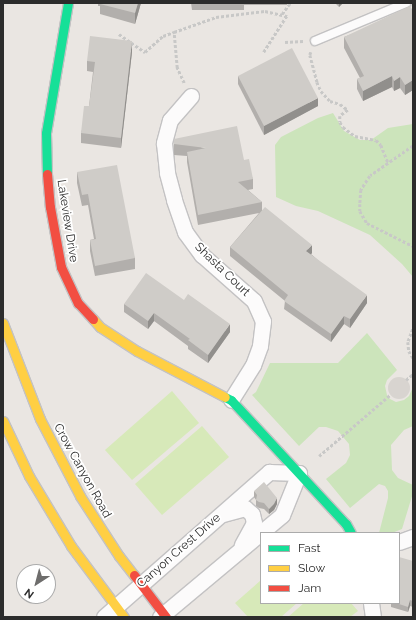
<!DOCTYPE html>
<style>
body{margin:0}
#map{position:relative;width:416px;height:620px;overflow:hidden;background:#eae6e2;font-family:Raleway,sans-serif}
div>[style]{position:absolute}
.green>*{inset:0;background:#cce4bb}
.pitch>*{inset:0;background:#d7e9b9}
.plaza>*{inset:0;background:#d8d4d0}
.round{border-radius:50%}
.path>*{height:2.5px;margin-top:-1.25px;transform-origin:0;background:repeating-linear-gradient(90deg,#c8c8c7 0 3px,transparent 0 5px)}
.roads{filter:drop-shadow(1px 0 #c3c2c3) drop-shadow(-1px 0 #c3c2c3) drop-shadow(0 1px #c3c2c3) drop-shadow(0 -1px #c3c2c3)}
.lane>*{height:8px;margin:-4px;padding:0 4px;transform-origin:4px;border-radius:4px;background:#fcfbfb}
.street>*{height:15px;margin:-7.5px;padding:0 7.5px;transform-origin:7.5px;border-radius:7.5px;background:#fcfbfb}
.fast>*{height:9px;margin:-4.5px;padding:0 4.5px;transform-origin:4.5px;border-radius:4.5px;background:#16e098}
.slow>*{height:9px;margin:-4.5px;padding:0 4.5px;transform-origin:4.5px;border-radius:4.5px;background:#ffcf43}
.jam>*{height:9px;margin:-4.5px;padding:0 4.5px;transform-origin:4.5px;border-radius:4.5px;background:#f24e42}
.wall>*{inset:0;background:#b2afac}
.shaded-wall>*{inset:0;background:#918f8c}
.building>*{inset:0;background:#cfccc8}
span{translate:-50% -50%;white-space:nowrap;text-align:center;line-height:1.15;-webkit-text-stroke:3.5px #fff;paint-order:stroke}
.street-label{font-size:12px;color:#2c2c2c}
.frame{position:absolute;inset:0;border:4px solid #2c2c2c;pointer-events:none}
.legend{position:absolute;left:260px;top:532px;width:140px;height:72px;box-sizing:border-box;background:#fff;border:1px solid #ababab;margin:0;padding:5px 7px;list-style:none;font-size:12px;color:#2c2c2c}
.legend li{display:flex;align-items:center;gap:8px;height:20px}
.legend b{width:20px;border:1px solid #ababab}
.north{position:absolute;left:16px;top:564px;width:40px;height:40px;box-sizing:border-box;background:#fff;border:1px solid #ababab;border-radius:50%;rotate:216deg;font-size:11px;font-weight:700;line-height:16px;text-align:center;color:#2c2c2c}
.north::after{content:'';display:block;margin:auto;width:14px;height:18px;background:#6e6d6c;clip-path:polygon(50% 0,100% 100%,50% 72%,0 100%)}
</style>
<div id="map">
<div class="green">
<i style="clip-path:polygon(333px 113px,344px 131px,360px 140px,371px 140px,388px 128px,413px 124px,413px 277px,402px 264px,370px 235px,318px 211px,296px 206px,276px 197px,275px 145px,281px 137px,318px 118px)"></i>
<i style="clip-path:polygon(367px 333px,397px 370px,387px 380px,385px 386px,387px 395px,390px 399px,396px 402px,404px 400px,409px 396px,413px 387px,413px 426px,404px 430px,391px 445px,392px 470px,398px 478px,413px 485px,413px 493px,402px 529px,392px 533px,379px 533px,388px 498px,388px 491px,385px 486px,379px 484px,350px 508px,326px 479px,346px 463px,350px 455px,349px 444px,338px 431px,326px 427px,319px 427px,299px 446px,252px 395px,256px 392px,270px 363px,338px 363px)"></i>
</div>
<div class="pitch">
<i style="clip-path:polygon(172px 391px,199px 423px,132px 480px,105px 450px)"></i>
<i style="clip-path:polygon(202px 426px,229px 457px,162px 515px,135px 484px)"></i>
<i style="clip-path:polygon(261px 580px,261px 603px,297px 603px,281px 617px,248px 617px,235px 603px)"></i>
<i style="clip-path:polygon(304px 603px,351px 603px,358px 611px,350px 617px,288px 617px)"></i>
</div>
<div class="plaza">
<i class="round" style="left:388px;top:377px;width:22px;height:22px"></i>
</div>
<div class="path">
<i style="left:282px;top:14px;width:14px;rotate:-54deg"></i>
<i style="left:119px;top:34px;width:32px;rotate:35deg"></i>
<i style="left:145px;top:52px;width:24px;rotate:-42deg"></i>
<i style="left:163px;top:36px;width:12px;rotate:-20deg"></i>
<i style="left:285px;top:42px;width:18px;rotate:-3deg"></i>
<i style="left:311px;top:52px;width:3px;rotate:108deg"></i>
<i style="left:310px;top:55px;width:28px;rotate:75deg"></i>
<i style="left:317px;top:82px;width:10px;rotate:66deg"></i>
<i style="left:321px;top:91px;width:13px;rotate:48deg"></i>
<i style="left:330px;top:101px;width:10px;rotate:17deg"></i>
<i style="left:340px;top:104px;width:10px;rotate:37deg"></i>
<i style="left:348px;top:110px;width:10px;rotate:143deg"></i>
<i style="left:340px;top:116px;width:6px;rotate:90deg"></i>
<i style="left:340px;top:122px;width:6px;rotate:59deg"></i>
<i style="left:343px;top:127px;width:15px;rotate:37deg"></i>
<i style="left:355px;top:136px;width:21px;rotate:11deg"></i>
<i style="left:376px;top:140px;width:7px;rotate:45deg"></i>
<i style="left:381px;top:145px;width:18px;rotate:68deg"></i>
<i style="left:184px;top:83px;width:17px;rotate:-115deg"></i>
<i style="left:177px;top:68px;width:36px;rotate:-95deg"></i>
<i style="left:174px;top:32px;width:45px;rotate:-19.7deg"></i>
<i style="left:216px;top:17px;width:49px;rotate:-7deg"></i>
<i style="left:265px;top:11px;width:23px;rotate:13deg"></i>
<i style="left:287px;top:16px;width:43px;rotate:122.6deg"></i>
<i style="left:413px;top:146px;width:52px;rotate:145.1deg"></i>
<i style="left:370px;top:176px;width:17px;rotate:123deg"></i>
<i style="left:361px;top:190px;width:14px;rotate:94deg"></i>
<i style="left:360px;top:204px;width:7px;rotate:90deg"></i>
<i style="left:360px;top:211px;width:14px;rotate:60deg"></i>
<i style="left:367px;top:223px;width:51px;rotate:26.6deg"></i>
<i style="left:413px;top:329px;width:14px;rotate:111deg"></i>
<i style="left:408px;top:342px;width:9px;rotate:84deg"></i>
<i style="left:409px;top:351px;width:8px;rotate:60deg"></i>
<i style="left:406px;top:380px;width:9px;rotate:-41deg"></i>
<i style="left:319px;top:456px;width:94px;rotate:-40.7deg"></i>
</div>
<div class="roads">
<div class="lane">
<i style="left:315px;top:41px;width:99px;rotate:-22.7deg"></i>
</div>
<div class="street">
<i style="left:191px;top:96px;width:32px;rotate:131deg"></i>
<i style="left:170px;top:120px;width:24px;rotate:105deg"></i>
<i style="left:164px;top:143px;width:30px;rotate:84deg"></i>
<i style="left:167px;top:173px;width:28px;rotate:75deg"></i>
<i style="left:174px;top:200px;width:34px;rotate:71deg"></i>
<i style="left:185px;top:232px;width:29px;rotate:54deg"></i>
<i style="left:202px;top:255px;width:69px;rotate:41.5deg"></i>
<i style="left:254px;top:301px;width:22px;rotate:66deg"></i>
<i style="left:263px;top:321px;width:25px;rotate:97deg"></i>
<i style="left:260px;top:346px;width:20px;rotate:110deg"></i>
<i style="left:253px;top:365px;width:41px;rotate:122.2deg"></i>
<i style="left:223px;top:514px;width:23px;rotate:-15deg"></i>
<i style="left:245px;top:508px;width:9px;rotate:41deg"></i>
<i style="left:252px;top:514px;width:9px;rotate:77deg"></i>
<i style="left:254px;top:523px;width:25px;rotate:119deg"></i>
<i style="left:399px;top:542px;width:15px;rotate:-20deg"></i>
<i style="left:371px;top:603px;width:14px;rotate:82deg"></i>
<i style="left:104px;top:617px;width:220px;rotate:-41.3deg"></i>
<i style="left:269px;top:472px;width:30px;rotate:2deg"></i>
<i style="left:299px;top:473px;width:45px;rotate:112deg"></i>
<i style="left:282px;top:515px;width:159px;rotate:140.1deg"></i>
</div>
<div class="fast">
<i style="left:47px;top:174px;width:41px;rotate:-91.4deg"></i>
<i style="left:46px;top:133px;width:132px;rotate:-80.4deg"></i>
<i style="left:225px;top:397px;width:7px;rotate:27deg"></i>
<i style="left:231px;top:400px;width:169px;rotate:47.2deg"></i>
<i style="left:346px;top:524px;width:10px;rotate:61deg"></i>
</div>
<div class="slow">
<i style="left:93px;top:319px;width:11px;rotate:49deg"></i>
<i style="left:100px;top:327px;width:44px;rotate:33deg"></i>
<i style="left:137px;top:351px;width:99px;rotate:27.6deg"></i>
<i style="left:3px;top:323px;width:103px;rotate:68.9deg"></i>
<i style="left:40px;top:419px;width:87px;rotate:62.5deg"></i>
<i style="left:80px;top:496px;width:72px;rotate:57deg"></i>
<i style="left:119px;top:556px;width:24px;rotate:52deg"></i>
<i style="left:3px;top:421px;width:61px;rotate:64.7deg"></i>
<i style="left:29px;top:476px;width:82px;rotate:59deg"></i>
<i style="left:71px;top:546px;width:89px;rotate:53.3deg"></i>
</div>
<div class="jam">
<i style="left:47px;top:174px;width:33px;rotate:85deg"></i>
<i style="left:50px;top:207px;width:61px;rotate:79.6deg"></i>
<i style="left:61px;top:267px;width:40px;rotate:65deg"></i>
<i style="left:78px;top:303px;width:22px;rotate:47deg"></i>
<i style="left:134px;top:575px;width:53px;rotate:52.7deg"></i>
</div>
</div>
<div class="wall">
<i style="clip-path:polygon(98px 3px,141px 3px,135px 24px,100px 14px,100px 6px,98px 6px)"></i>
<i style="clip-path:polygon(191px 3px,287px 3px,287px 5px,244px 5px,244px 10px,192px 10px)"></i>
<i style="clip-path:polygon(335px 3px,343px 3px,339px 7px)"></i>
<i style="clip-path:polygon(413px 11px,413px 90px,405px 95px,400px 88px,394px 91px,392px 87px,363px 101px,357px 89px,357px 79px,360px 78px,344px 48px,344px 37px)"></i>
<i style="clip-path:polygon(132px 52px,121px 148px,81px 143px,81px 133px,89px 106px,93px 72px,87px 71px,87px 61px)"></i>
<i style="clip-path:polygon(238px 76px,318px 106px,264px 135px,238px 84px)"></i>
<i style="clip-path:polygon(174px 139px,244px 160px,253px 179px,253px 189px,248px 190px,262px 202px,262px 210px,312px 253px,311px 254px,367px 303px,350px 328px,344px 324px,331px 342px,284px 309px,285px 301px,230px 256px,230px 247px,259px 213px,198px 225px,187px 162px,187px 156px,174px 155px)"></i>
<i style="clip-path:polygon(77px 172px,135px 258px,135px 269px,95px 276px,90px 251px,90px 240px,94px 239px,88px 205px,82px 206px,77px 183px)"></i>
<i style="clip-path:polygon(124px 304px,230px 332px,208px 363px,188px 349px,188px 346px,154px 321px,148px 329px,124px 312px)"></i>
<i style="clip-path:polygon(254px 491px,277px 504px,274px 510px,269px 514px,264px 509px,259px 508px,256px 506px,256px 500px,254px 497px)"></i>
<i style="clip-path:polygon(413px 561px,413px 607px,410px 606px,408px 612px,391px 607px,391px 603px,399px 603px)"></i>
</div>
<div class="shaded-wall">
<i style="clip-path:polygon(138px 3px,141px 3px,135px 24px,135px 13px)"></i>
<i style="clip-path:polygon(339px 3px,343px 3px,339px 7px)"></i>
<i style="clip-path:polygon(132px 41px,132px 52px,121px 148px,121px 138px)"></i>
<i style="clip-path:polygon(392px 76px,392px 87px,363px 101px,363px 91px)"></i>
<i style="clip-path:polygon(400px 77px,400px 88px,394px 91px,394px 81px)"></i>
<i style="clip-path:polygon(413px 80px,413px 90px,405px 95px,405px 85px)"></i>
<i style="clip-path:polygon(318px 98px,318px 106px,264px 135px,264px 126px)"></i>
<i style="clip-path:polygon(312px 245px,312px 253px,306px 260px,306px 251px)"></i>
<i style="clip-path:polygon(367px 295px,367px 303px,350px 328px,350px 319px)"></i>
<i style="clip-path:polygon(154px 313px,154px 321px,148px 329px,148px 321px)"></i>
<i style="clip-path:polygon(344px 316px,344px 324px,331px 342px,331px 334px)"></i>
<i style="clip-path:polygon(230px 324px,230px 332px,208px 363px,208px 355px)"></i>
<i style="clip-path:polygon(277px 498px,277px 504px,274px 510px,269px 514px,269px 509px)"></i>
<i style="clip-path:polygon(410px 600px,410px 606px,408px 612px,408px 607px)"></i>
</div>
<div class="building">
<i style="clip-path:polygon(100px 3px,138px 3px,135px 13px,100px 4px)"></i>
<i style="clip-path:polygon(410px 6px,413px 11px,413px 80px,405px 85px,400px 77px,394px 81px,392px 76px,363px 91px,357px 79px,364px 76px,344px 37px)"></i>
<i style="clip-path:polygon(90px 36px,132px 41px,121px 138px,81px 133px,84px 106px,89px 106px,95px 62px,87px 61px)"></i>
<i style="clip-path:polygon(292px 48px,318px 98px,264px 126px,238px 76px)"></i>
<i style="clip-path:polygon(237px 126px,244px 160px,249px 159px,253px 179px,238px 182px,262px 202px,198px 215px,187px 152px,206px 148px,174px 144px,174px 139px)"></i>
<i style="clip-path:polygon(117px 165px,135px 258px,95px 266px,90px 240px,96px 239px,88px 194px,82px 195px,77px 172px)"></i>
<i style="clip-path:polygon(265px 207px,312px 245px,306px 251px,367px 295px,350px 319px,344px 316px,331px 334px,284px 301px,288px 295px,230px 247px)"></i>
<i style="clip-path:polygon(146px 273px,184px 300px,188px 294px,230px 324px,208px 355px,188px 340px,190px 339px,154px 313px,148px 321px,124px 304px)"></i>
<i style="clip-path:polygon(264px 482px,277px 498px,274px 504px,269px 509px,264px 503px,259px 502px,256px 500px,257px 495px,254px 491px)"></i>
<i style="clip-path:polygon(399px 557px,413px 561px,413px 601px,410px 600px,408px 607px,396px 603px,399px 603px)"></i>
</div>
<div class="street-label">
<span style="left:67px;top:221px;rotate:81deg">Lakeview Drive</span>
<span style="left:222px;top:270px;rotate:44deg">Shasta Court</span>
<span style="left:82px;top:471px;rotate:61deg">Crow Canyon Road</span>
<span style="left:179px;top:551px;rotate:-41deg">Canyon Crest Drive</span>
</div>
<div class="frame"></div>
<ul class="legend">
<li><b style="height:5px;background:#16e098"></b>Fast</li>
<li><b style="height:5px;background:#ffcf43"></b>Slow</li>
<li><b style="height:5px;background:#f24e42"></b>Jam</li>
</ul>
<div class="north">N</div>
</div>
